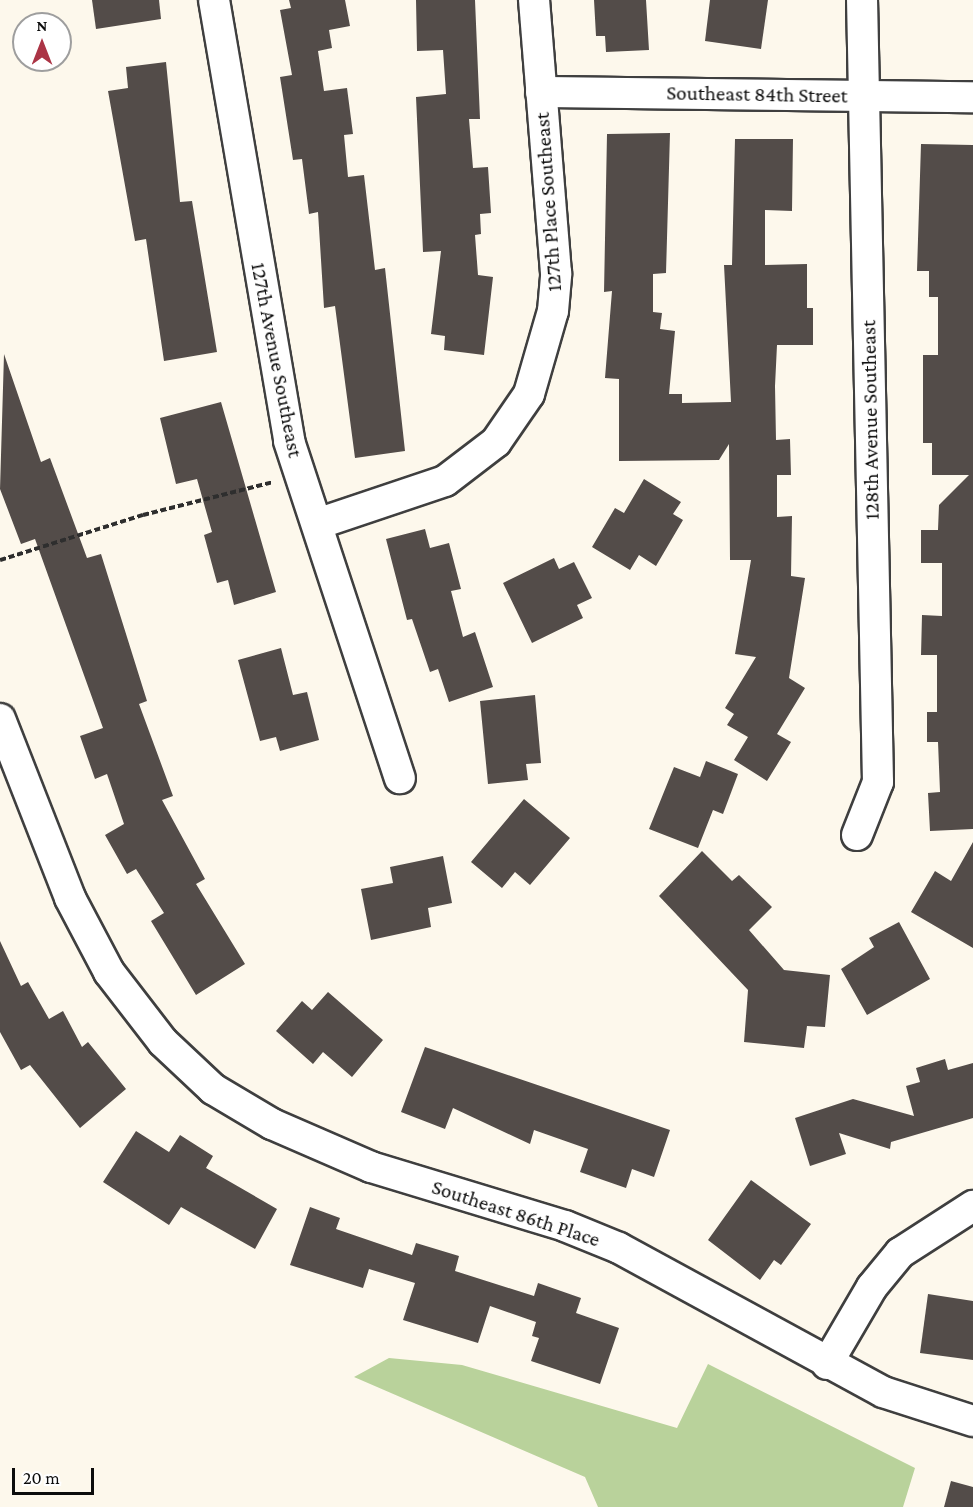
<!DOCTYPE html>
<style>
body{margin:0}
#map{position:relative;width:973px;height:1507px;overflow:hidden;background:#fdf8ec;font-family:"Crimson Pro",serif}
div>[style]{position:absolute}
.forest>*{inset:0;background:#b9d29b}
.building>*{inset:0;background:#534c49}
.path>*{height:4px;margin-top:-2px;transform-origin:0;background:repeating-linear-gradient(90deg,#2e2e2e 0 6px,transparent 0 9px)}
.roads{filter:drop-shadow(2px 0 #3f3f3f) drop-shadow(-2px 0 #3f3f3f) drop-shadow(0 2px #3f3f3f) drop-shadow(0 -2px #3f3f3f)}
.minor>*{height:30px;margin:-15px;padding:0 15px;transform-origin:15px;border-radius:15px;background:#fff}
span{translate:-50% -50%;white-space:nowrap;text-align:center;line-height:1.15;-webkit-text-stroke:6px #fff;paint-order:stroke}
.street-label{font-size:21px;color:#0c0c0c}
.north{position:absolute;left:12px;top:12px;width:60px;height:60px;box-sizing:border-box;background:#fff;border:2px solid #9e9e9e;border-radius:50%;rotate:0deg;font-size:16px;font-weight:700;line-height:24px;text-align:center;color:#0c0c0c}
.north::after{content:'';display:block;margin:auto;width:21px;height:27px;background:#ab3445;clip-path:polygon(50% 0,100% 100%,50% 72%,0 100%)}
.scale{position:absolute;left:12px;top:1468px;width:82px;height:27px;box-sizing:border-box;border:3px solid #0c0c0c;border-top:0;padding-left:8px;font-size:18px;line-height:21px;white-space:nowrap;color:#0c0c0c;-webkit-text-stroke:4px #fff;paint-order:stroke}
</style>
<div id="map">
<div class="forest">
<i style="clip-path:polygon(389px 1358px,462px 1365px,677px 1428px,708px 1364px,915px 1468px,903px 1507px,598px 1507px,585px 1477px,354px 1377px)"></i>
</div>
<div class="building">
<i style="clip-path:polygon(92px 0,159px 0,161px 19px,96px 29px)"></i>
<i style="clip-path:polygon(289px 0,345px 0,350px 26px,329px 30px,332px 48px,318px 51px,324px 91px,347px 88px,353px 134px,344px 135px,348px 177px,364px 175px,375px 270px,385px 268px,405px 451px,355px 458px,335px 306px,324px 308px,318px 212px,309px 214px,302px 159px,293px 160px,280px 77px,292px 75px,280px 10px,291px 8px)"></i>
<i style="clip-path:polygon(416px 0,475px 0,480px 119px,469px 119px,473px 168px,488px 167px,491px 213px,480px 214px,481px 234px,475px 235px,478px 275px,493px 277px,484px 355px,444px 350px,445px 336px,431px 334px,441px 251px,423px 252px,416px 97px,446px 94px,443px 50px,417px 51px)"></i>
<i style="clip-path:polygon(594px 0,646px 0,649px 50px,606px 52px,605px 36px,596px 36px)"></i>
<i style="clip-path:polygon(710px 0,768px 0,761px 49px,705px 41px)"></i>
<i style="clip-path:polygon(166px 62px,180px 202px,192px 201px,217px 352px,164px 361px,146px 239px,135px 241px,108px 91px,128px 88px,126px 67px)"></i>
<i style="clip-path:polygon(670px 133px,666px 273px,653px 274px,653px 312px,662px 313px,660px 329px,675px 331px,669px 394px,682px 394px,682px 403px,731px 402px,724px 265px,732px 265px,735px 139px,793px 139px,792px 211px,765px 210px,765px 265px,807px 264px,807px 308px,813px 308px,813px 345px,777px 345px,775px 386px,776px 440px,790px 439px,791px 475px,777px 475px,777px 517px,792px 516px,791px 576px,805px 578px,789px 678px,805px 688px,777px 734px,791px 742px,767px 781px,734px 760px,748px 737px,727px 725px,734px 714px,725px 708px,756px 657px,735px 654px,751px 560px,730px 560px,729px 444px,719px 460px,619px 461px,619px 379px,605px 378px,612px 291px,604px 292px,607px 134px)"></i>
<i style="clip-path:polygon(921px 144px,973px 145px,973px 829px,930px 831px,928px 793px,940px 792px,938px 742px,927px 742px,927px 712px,937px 712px,937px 655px,921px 655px,922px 615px,942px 616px,942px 563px,921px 563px,921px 530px,938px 530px,939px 505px,969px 475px,932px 475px,932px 443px,923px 443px,923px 355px,938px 355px,938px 297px,929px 297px,929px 271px,917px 271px)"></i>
<i style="clip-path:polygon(4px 354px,41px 462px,50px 458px,87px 558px,101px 554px,147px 701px,139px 704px,173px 796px,162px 800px,205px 879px,196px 884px,245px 964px,196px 995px,151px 921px,164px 913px,136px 869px,127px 874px,105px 835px,124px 824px,107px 774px,95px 779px,80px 736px,103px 728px,35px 539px,21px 544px,0 489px)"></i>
<i style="clip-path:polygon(221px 402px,276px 592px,234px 605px,228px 580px,217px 583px,204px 535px,212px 532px,197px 479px,176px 484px,160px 418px)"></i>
<i style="clip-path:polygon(644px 479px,681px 502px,673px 514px,683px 520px,656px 566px,639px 555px,630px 570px,592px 547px,615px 508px,624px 513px)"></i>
<i style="clip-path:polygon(425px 529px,430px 548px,449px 543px,461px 589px,451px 591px,463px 637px,475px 632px,493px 687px,449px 702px,438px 669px,430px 672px,412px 619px,407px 620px,386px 539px)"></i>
<i style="clip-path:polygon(554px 558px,559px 569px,574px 562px,592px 598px,577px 605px,583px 618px,532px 643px,503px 583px)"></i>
<i style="clip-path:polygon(281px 648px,293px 695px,307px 692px,319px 740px,280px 751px,276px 737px,260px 741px,238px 660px)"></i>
<i style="clip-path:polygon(535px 695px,541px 763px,526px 764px,528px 780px,488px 784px,480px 701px)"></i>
<i style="clip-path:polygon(706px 761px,738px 774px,723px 814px,713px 810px,698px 848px,649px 829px,674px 767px,700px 777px)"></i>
<i style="clip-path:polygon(524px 799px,570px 838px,530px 885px,515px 872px,502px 888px,471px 862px)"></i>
<i style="clip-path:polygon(973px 842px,973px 948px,911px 912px,935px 871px,951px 881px)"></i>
<i style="clip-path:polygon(702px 851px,732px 881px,739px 875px,772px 907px,749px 930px,784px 970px,830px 975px,825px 1027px,807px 1026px,804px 1048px,744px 1042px,748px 990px,659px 896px)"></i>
<i style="clip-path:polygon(443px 856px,452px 903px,428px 908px,431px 927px,371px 940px,361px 889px,393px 883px,390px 867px)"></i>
<i style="clip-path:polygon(899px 922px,930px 979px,867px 1015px,841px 969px,874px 947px,869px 938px)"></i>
<i style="clip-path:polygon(0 941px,21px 986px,28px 982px,49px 1019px,63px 1011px,82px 1047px,88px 1042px,126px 1089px,80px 1128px,30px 1065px,21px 1070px,0 1032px)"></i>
<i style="clip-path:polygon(328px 992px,383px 1040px,352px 1077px,323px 1052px,313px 1064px,276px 1031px,302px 1001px,312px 1010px)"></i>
<i style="clip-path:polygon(425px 1047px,670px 1130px,654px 1177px,632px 1169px,626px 1188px,580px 1172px,588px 1149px,534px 1130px,530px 1144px,453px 1108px,445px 1129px,401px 1112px)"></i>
<i style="clip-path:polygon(945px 1059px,948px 1070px,973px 1063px,973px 1118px,891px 1142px,890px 1149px,839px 1133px,846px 1154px,810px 1166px,795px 1118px,853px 1099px,914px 1116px,906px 1086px,920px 1082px,916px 1068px)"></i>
<i style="clip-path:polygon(136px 1131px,169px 1152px,180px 1135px,213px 1156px,206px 1168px,277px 1209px,255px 1249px,181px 1207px,169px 1225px,103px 1182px)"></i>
<i style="clip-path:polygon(751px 1180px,811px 1224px,781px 1265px,774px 1260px,760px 1280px,708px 1240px)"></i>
<i style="clip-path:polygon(310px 1207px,340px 1218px,336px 1229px,412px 1255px,416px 1243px,459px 1256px,455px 1271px,534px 1296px,538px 1283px,581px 1298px,576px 1313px,619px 1328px,600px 1384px,531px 1361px,539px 1338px,532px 1336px,536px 1322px,490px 1306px,478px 1343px,403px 1320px,415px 1283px,369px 1269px,363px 1288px,290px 1265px)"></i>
<i style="clip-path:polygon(928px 1294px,973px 1301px,973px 1360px,920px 1353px)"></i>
<i style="clip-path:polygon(951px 1481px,973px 1487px,973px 1507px,944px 1507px)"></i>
</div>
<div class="path">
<i style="left:0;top:560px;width:150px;rotate:-17.5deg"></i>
<i style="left:143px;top:515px;width:134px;rotate:-14.2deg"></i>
</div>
<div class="roads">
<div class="minor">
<i style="left:214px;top:0;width:447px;rotate:80.3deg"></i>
<i style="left:289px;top:441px;width:355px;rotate:71.8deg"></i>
<i style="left:541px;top:92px;width:432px;rotate:0.7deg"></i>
<i style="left:317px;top:524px;width:135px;rotate:-18.6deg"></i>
<i style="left:445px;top:481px;width:64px;rotate:-37.4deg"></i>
<i style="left:496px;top:442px;width:58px;rotate:-55.5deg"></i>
<i style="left:529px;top:394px;width:86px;rotate:-73.9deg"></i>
<i style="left:553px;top:311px;width:38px;rotate:-85deg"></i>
<i style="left:556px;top:273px;width:274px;rotate:-94.6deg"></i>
<i style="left:0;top:719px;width:192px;rotate:68.6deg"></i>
<i style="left:70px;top:898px;width:84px;rotate:62.2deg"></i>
<i style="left:109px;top:972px;width:88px;rotate:52.4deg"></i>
<i style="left:163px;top:1042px;width:69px;rotate:43.2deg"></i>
<i style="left:213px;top:1089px;width:69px;rotate:30.7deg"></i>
<i style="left:272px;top:1124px;width:108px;rotate:23.5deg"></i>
<i style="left:371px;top:1167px;width:203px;rotate:16.9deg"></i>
<i style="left:565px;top:1226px;width:58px;rotate:22.2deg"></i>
<i style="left:619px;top:1248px;width:301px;rotate:28.6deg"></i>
<i style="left:883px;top:1392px;width:95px;rotate:17.9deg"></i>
<i style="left:857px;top:835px;width:57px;rotate:-68.4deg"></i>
<i style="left:878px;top:782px;width:782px;rotate:-91.17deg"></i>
<i style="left:827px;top:1364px;width:89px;rotate:-59.7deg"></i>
<i style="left:872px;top:1287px;width:44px;rotate:-50.5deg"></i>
<i style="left:900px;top:1253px;width:87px;rotate:-32.8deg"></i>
</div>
</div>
<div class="street-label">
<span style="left:757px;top:94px;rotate:1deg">Southeast 84th Street</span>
<span style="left:548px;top:202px;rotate:-94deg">127th Place Southeast</span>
<span style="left:277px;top:360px;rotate:79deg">127th Avenue Southeast</span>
<span style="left:870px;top:420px;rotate:-91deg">128th Avenue Southeast</span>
<span style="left:516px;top:1213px;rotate:18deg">Southeast 86th Place</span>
</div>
<div class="north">N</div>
<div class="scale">20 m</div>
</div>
